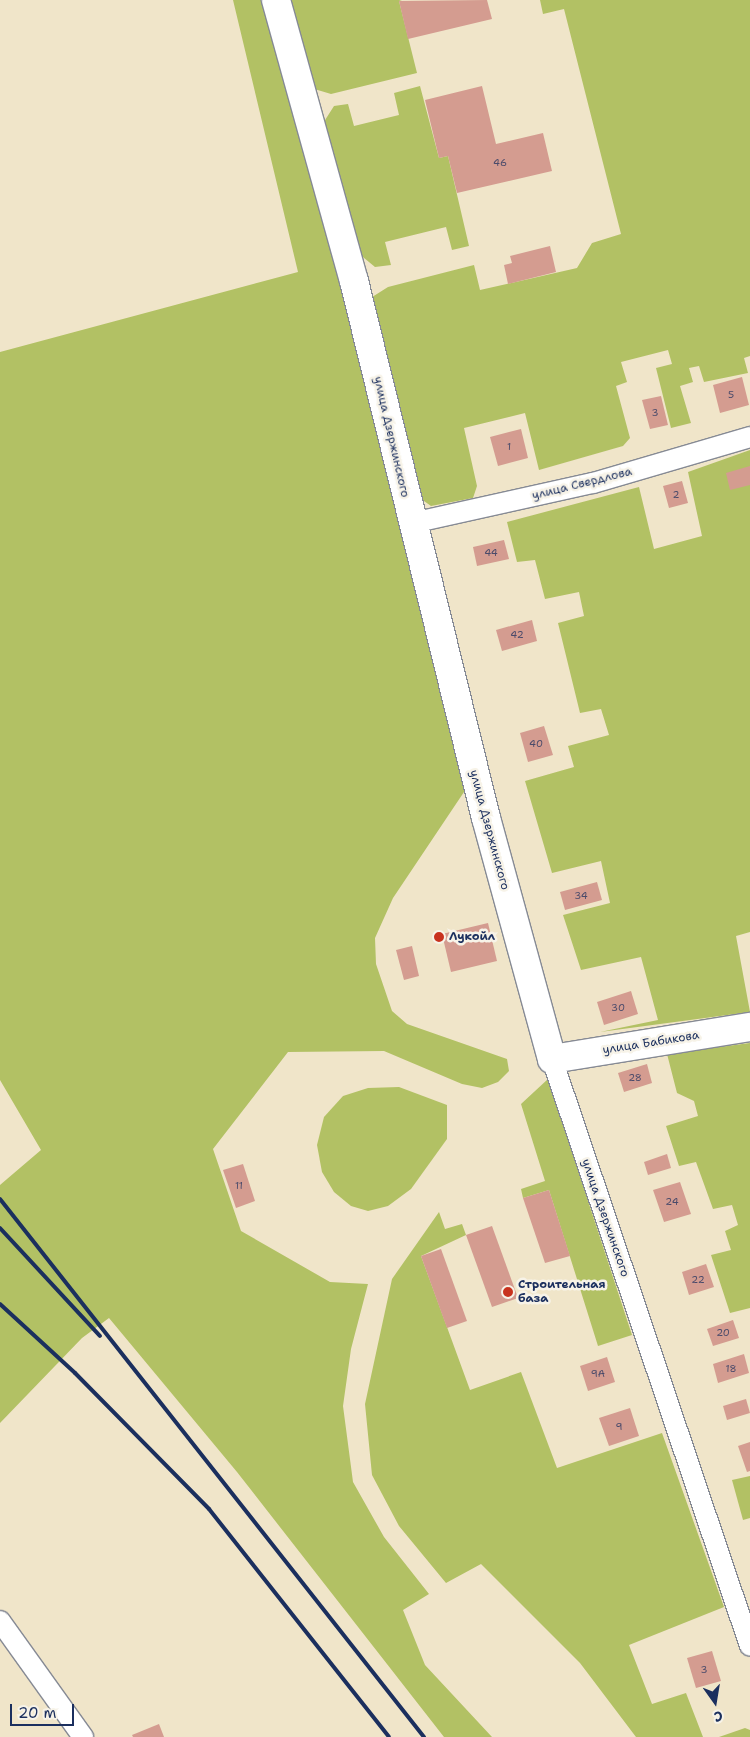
<!DOCTYPE html>
<meta charset="utf-8">
<style>
body{margin:0}
#map{position:relative;width:750px;height:1737px;overflow:hidden;background:#f0e5c9;font-family:"Shantell Sans",sans-serif}
div>[style]{position:absolute}
.green>*{inset:0;background:#b2c164}
.building>*{inset:0;background:#d49c90}
.roads{filter:drop-shadow(1px 0 #868a94) drop-shadow(-1px 0 #868a94) drop-shadow(0 1px #868a94) drop-shadow(0 -1px #868a94)}
.street>*{height:20px;margin:-10px;padding:0 10px;transform-origin:10px;border-radius:10px;background:#fff}
.primary>*{height:28px;margin:-14px;padding:0 14px;transform-origin:14px;border-radius:14px;background:#fff}
.rail>*{height:4px;margin:-2px;padding:0 2px;transform-origin:2px;border-radius:2px;background:#1b2f5e}
.dots>*{width:14px;height:14px;translate:-50% -50%;box-sizing:border-box;border:2px solid #f7f3e8;border-radius:50%}
span{translate:-50% -50%;white-space:nowrap;text-align:center;line-height:1.15;-webkit-text-stroke:5px #f7f3e8;paint-order:stroke}
.number-label{font-size:10px;color:#494a6a}
.number-label span{-webkit-text-stroke-width:0}
.street-label{font-size:12px;color:#1b2f5e}
.poi-label{font-size:12px;color:#1b2f5e;font-weight:700}
.left{translate:0 -50%;text-align:left}
.north{position:absolute;left:690px;top:1677px;width:50px;height:50px;-webkit-text-stroke:4px #f7f3e8;paint-order:stroke;rotate:167deg;font-size:14px;font-weight:700;line-height:20px;text-align:center;color:#1b2f5e}
.north::after{content:'';display:block;margin:auto;width:18px;height:22px;background:#1b2f5e;clip-path:polygon(50% 0,100% 100%,50% 72%,0 100%)}
.scale{position:absolute;left:10px;top:1704px;width:64px;height:22px;box-sizing:border-box;border:2px solid #1b2f5e;border-top:0;padding-left:6px;font-size:15px;line-height:18px;white-space:nowrap;color:#1b2f5e;-webkit-text-stroke:4px #f7f3e8;paint-order:stroke}
</style>
<div id="map">
<div class="green">
<i style="clip-path:polygon(233px 0,266px 0,343px 284px,466px 789px,393px 898px,375px 938px,376px 964px,392px 1011px,407px 1024px,507px 1059px,509px 1071px,498px 1082px,482px 1088px,462px 1084px,384px 1051px,288px 1052px,213px 1149px,241px 1231px,330px 1282px,368px 1284px,351px 1349px,343px 1406px,353px 1482px,384px 1537px,429px 1594px,403px 1610px,425px 1665px,492px 1737px,444px 1737px,237px 1472px,109px 1318px,82px 1338px,0 1423px,0 1185px,41px 1150px,0 1080px,0 352px,298px 272px)"></i>
<i style="clip-path:polygon(291px 0,402px 0,399px 1px,417px 73px,331px 94px,311px 88px)"></i>
<i style="clip-path:polygon(540px 0,750px 0,750px 356px,744px 358px,748px 373px,704px 382px,699px 366px,689px 368px,693px 382px,680px 386px,691px 423px,671px 428px,656px 368px,672px 364px,668px 350px,621px 362px,627px 382px,616px 386px,630px 438px,623px 446px,539px 470px,525px 413px,464px 428px,477px 486px,473px 498px,431px 506px,417px 496px,369px 299px,388px 287px,474px 265px,480px 290px,577px 268px,592px 243px,621px 234px,564px 9px,543px 14px)"></i>
<i style="clip-path:polygon(420px 86px,439px 158px,448px 156px,469px 246px,452px 250px,446px 227px,385px 242px,391px 265px,375px 267px,352px 248px,320px 128px,334px 106px,348px 104px,354px 126px,399px 115px,394px 93px)"></i>
<i style="clip-path:polygon(750px 450px,750px 932px,736px 936px,750px 1012px,600px 1032px,658px 1020px,641px 957px,581px 970px,563px 915px,610px 903px,601px 861px,552px 873px,525px 781px,574px 767px,568px 746px,609px 735px,601px 709px,580px 713px,558px 623px,584px 616px,579px 592px,545px 599px,535px 560px,517px 562px,507px 522px,639px 487px,654px 549px,702px 536px,688px 472px)"></i>
<i style="clip-path:polygon(750px 1043px,750px 1308px,730px 1313px,711px 1255px,731px 1250px,725px 1231px,738px 1225px,732px 1205px,713px 1209px,696px 1162px,679px 1166px,666px 1126px,698px 1116px,694px 1101px,677px 1093px,667px 1054px)"></i>
<i style="clip-path:polygon(548px 1079px,632px 1335px,598px 1346px,549px 1190px,523px 1198px,521px 1189px,545px 1181px,521px 1104px)"></i>
<i style="clip-path:polygon(399px 1087px,447px 1105px,447px 1139px,411px 1189px,388px 1206px,368px 1211px,351px 1206px,334px 1192px,322px 1172px,317px 1145px,324px 1117px,343px 1096px,368px 1088px)"></i>
<i style="clip-path:polygon(439px 1212px,445px 1229px,462px 1224px,466px 1235px,421px 1256px,470px 1390px,521px 1372px,557px 1468px,662px 1433px,724px 1607px,629px 1645px,652px 1704px,686px 1693px,703px 1737px,636px 1737px,580px 1663px,481px 1564px,446px 1583px,399px 1526px,372px 1475px,365px 1404px,392px 1279px)"></i>
<i style="clip-path:polygon(750px 1476px,750px 1518px,743px 1520px,732px 1480px)"></i>
<i style="clip-path:polygon(745px 1728px,750px 1730px,750px 1737px,719px 1737px)"></i>
</div>
<div class="building">
<i style="clip-path:polygon(487px 0,492px 19px,408px 39px,399px 1px)"></i>
<i style="clip-path:polygon(482px 86px,496px 144px,543px 133px,552px 171px,457px 193px,448px 156px,439px 158px,425px 100px)"></i>
<i style="clip-path:polygon(550px 246px,556px 272px,508px 284px,504px 265px,512px 263px,510px 256px)"></i>
<i style="clip-path:polygon(742px 377px,749px 405px,720px 413px,713px 385px)"></i>
<i style="clip-path:polygon(661px 396px,668px 425px,650px 429px,642px 400px)"></i>
<i style="clip-path:polygon(521px 429px,528px 458px,498px 466px,490px 437px)"></i>
<i style="clip-path:polygon(750px 466px,750px 485px,730px 490px,726px 473px)"></i>
<i style="clip-path:polygon(682px 481px,688px 503px,669px 508px,663px 486px)"></i>
<i style="clip-path:polygon(504px 540px,509px 559px,477px 566px,473px 547px)"></i>
<i style="clip-path:polygon(532px 620px,537px 641px,502px 651px,496px 630px)"></i>
<i style="clip-path:polygon(544px 726px,553px 755px,528px 762px,520px 733px)"></i>
<i style="clip-path:polygon(597px 882px,602px 900px,565px 910px,560px 892px)"></i>
<i style="clip-path:polygon(488px 923px,497px 961px,451px 972px,442px 934px)"></i>
<i style="clip-path:polygon(412px 946px,419px 976px,404px 980px,396px 950px)"></i>
<i style="clip-path:polygon(631px 991px,638px 1014px,604px 1025px,597px 1002px)"></i>
<i style="clip-path:polygon(647px 1064px,652px 1083px,624px 1092px,618px 1073px)"></i>
<i style="clip-path:polygon(667px 1154px,671px 1168px,648px 1175px,644px 1162px)"></i>
<i style="clip-path:polygon(243px 1164px,255px 1201px,236px 1208px,223px 1170px)"></i>
<i style="clip-path:polygon(680px 1182px,691px 1214px,664px 1222px,653px 1190px)"></i>
<i style="clip-path:polygon(549px 1190px,570px 1256px,545px 1263px,523px 1198px)"></i>
<i style="clip-path:polygon(492px 1226px,518px 1298px,492px 1307px,466px 1235px)"></i>
<i style="clip-path:polygon(441px 1249px,467px 1321px,447px 1328px,421px 1256px)"></i>
<i style="clip-path:polygon(706px 1264px,714px 1287px,689px 1295px,682px 1272px)"></i>
<i style="clip-path:polygon(733px 1320px,739px 1338px,713px 1346px,707px 1329px)"></i>
<i style="clip-path:polygon(744px 1354px,749px 1373px,718px 1383px,713px 1364px)"></i>
<i style="clip-path:polygon(607px 1357px,615px 1382px,588px 1391px,580px 1366px)"></i>
<i style="clip-path:polygon(746px 1399px,750px 1413px,727px 1420px,723px 1406px)"></i>
<i style="clip-path:polygon(630px 1408px,639px 1436px,609px 1446px,599px 1418px)"></i>
<i style="clip-path:polygon(750px 1442px,750px 1471px,747px 1472px,738px 1446px)"></i>
<i style="clip-path:polygon(712px 1651px,721px 1681px,696px 1688px,687px 1658px)"></i>
<i style="clip-path:polygon(159px 1724px,164px 1737px,133px 1737px,132px 1735px)"></i>
</div>
<div class="roads">
<div class="street">
<i style="left:412px;top:523px;width:185px;rotate:-12.5deg"></i>
<i style="left:593px;top:483px;width:164px;rotate:-16.3deg"></i>
<i style="left:552px;top:1059px;width:619px;rotate:71.36deg"></i>
<i style="left:0;top:1621px;width:143px;rotate:54.4deg"></i>
</div>
<div class="primary">
<i style="left:276px;top:0;width:292px;rotate:74.5deg"></i>
<i style="left:354px;top:281px;width:553px;rotate:76.19deg"></i>
<i style="left:486px;top:818px;width:250px;rotate:74.7deg"></i>
<i style="left:552px;top:1059px;width:201px;rotate:-9.2deg"></i>
</div>
</div>
<div class="rail">
<i style="left:0;top:1199px;width:685px;rotate:51.76deg"></i>
<i style="left:0;top:1228px;width:147px;rotate:47.2deg"></i>
<i style="left:0;top:1304px;width:102px;rotate:42.6deg"></i>
<i style="left:75px;top:1373px;width:191px;rotate:45.4deg"></i>
<i style="left:209px;top:1509px;width:290px;rotate:51.7deg"></i>
</div>
<div class="dots">
<i style="left:439px;top:937px;background:#c8321e"></i>
<i style="left:508px;top:1292px;background:#c8321e"></i>
</div>
<div class="number-label">
<span style="left:500px;top:163px">46</span>
<span style="left:731px;top:395px">5</span>
<span style="left:655px;top:413px">3</span>
<span style="left:509px;top:447px">1</span>
<span style="left:676px;top:495px">2</span>
<span style="left:491px;top:553px">44</span>
<span style="left:517px;top:635px">42</span>
<span style="left:536px;top:744px">40</span>
<span style="left:581px;top:896px">34</span>
<span style="left:618px;top:1008px">30</span>
<span style="left:635px;top:1078px">28</span>
<span style="left:239px;top:1186px">11</span>
<span style="left:672px;top:1202px">24</span>
<span style="left:698px;top:1280px">22</span>
<span style="left:723px;top:1333px">20</span>
<span style="left:731px;top:1369px">18</span>
<span style="left:598px;top:1374px">9А</span>
<span style="left:619px;top:1427px">9</span>
<span style="left:704px;top:1670px">3</span>
</div>
<div class="street-label">
<span style="left:391px;top:437px;rotate:77deg">улица Дзержинского</span>
<span style="left:582px;top:484px;rotate:-14deg">улица Свердлова</span>
<span style="left:489px;top:830px;rotate:75deg">улица Дзержинского</span>
<span style="left:651px;top:1043px;rotate:-9deg">улица Бабикова</span>
<span style="left:605px;top:1218px;rotate:71deg">улица Дзержинского</span>
</div>
<div class="poi-label">
<span class="left" style="left:449px;top:937px">Лукойл</span>
<span class="left" style="left:518px;top:1292px">Строительная<br>база</span>
</div>
<div class="north">С</div>
<div class="scale">20 m</div>
</div>
